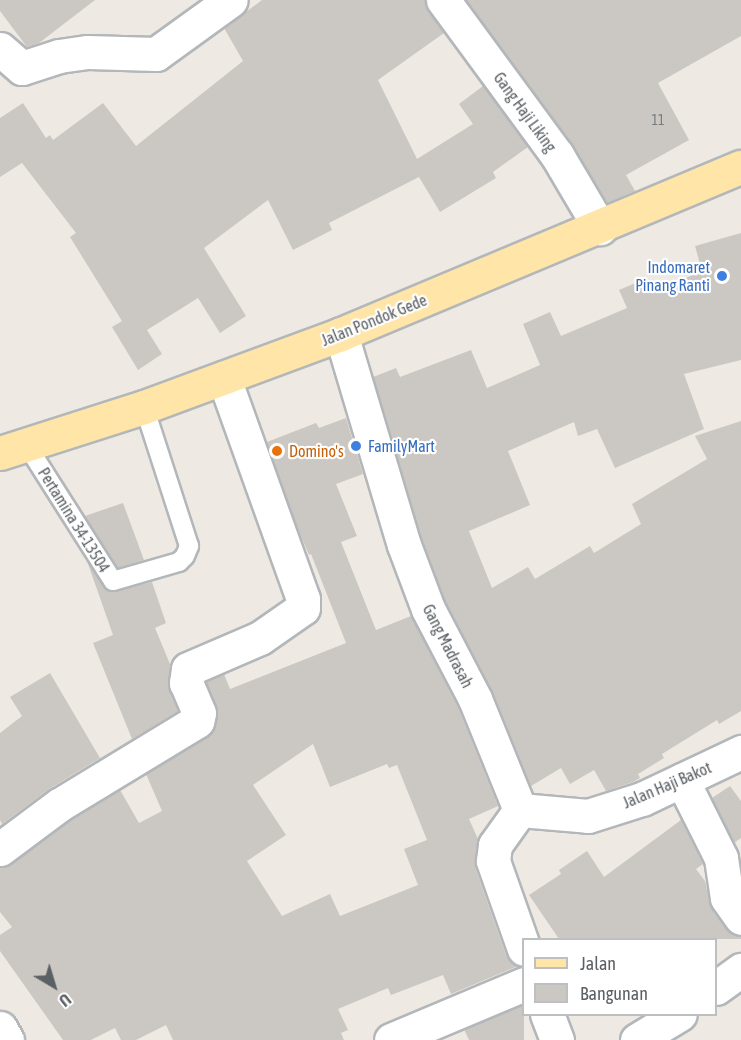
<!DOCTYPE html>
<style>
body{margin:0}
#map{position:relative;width:741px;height:1040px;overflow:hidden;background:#eeeae3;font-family:"Asap Condensed",sans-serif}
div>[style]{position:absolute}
.building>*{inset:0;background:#cbc7c2}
.roads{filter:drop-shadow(2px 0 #b3b7ba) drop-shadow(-2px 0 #b3b7ba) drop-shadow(0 2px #b3b7ba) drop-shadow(0 -2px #b3b7ba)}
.service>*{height:18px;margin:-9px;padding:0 9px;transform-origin:9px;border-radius:9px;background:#fff}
.minor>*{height:33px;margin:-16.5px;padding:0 16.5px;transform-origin:16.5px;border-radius:16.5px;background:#fff}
.primary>*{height:33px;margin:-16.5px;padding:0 16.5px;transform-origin:16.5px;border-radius:16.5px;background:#ffe5a7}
.dots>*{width:16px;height:16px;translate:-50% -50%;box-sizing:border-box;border:3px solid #fff;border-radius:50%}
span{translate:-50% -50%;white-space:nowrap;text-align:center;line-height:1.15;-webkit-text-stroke:4.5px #fff;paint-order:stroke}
.number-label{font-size:14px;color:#777a7c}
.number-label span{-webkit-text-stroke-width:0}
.street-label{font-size:16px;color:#5b6064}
.shop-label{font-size:16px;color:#366cbe}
.right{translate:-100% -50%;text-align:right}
.left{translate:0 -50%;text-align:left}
.food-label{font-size:16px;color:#c56008}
.legend{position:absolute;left:522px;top:938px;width:195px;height:78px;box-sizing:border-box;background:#fff;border:2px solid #bdbfc1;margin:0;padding:8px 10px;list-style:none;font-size:18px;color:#5b6064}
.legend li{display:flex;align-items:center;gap:12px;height:30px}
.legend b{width:30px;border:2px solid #bdbfc1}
.north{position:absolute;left:24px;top:956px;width:60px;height:60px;-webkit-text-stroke:4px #fff;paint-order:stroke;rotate:142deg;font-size:16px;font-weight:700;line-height:24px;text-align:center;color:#5b6064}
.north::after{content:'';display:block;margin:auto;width:21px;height:27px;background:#5b6064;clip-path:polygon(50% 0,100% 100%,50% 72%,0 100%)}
</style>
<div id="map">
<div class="building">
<i style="clip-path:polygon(0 0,95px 0,39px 43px,27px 47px,0 11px)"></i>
<i style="clip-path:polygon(262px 0,425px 0,428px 11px,444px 33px,378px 80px,417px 159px,473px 124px,459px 104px,483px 86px,528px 147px,493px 172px,496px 178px,440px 212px,419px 177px,329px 223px,332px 230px,293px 250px,268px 200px,204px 248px,246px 316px,220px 333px,198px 298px,147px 330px,162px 354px,138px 370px,112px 327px,122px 321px,70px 237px,76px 233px,22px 163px,0 177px,0 118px,23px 103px,46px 138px,50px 135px,53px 140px,103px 103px,136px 146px,243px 61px,224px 28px)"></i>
<i style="clip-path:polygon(466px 0,741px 0,741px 36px,658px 83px,689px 140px,626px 175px,635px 191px,607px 203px,572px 144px)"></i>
<i style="clip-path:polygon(741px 233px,741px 360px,684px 374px,704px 429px,615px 468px,597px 429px,578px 436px,574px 422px,508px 451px,530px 505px,469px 531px,492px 588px,528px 567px,535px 579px,590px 546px,594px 553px,641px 524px,632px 504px,707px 459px,695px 436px,741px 421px,741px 711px,719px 724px,717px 720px,662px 754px,664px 758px,638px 774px,640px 778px,633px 782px,606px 791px,594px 770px,570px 784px,561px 768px,531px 786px,492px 690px,445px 601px,422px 539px,373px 377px,396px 368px,400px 377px,471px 350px,487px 388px,540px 365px,523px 324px,550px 312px,561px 336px,627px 308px,619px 290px,645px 279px,651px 293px,702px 271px,695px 246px)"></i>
<i style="clip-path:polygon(evenodd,346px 418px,363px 474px,336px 484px,357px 536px,341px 542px,376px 630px,411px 616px,458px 707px,498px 806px,469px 819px,478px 839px,475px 867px,506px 955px,518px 966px,451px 994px,443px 975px,391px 995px,388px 988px,338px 1009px,348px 1030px,341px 1033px,344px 1040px,173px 1040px,166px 1025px,136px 1040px,121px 1040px,115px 1028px,91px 1040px,63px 1040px,0 951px,0 935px,12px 927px,0 912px,0 867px,11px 864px,69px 821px,120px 790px,139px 823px,162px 811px,146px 774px,207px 737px,215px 726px,216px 706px,206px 682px,224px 674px,230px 689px,346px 643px,311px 554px,309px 555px,295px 522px,267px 442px,316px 423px,319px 428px,346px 418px,313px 744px,330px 787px,387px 764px,389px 768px,397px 765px,427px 840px,404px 849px,418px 885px,340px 916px,330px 894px,282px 916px,247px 861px,286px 835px,253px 785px,313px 744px)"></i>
<i style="clip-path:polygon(123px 503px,144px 560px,118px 568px,85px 516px)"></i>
<i style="clip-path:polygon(87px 561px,104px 587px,110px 592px,152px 582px,166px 623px,155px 628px,170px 664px,169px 690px,178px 711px,132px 739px,93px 643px,113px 635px)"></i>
<i style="clip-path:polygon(50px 673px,100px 758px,49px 789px,2px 824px,0 820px,0 733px,22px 716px,10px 697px)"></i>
<i style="clip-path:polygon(730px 786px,741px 801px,741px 838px,734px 843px,712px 798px)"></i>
<i style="clip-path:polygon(681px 820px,703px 864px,696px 869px,705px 881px,711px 908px,726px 929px,741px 936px,741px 939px,559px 939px,529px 895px,561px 874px,559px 870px,587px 851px,604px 877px)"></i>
<i style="clip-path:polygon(524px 1005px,524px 1040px,469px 1040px,464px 1029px)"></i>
</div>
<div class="roads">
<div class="service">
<i style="left:26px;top:444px;width:162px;rotate:57.6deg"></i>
<i style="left:113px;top:581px;width:69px;rotate:-16.1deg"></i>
<i style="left:179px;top:562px;width:8px;rotate:-45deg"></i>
<i style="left:185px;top:556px;width:11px;rotate:-68deg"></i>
<i style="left:189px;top:546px;width:146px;rotate:-107.9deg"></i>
</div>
<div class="minor">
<i style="left:443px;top:0;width:192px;rotate:53.7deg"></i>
<i style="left:557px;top:155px;width:85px;rotate:59.5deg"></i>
<i style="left:0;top:49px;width:29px;rotate:41deg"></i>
<i style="left:22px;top:68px;width:39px;rotate:-18deg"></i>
<i style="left:59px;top:56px;width:29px;rotate:-8deg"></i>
<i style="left:88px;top:52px;width:68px;rotate:1.7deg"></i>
<i style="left:156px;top:54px;width:92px;rotate:-35.8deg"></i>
<i style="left:341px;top:334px;width:220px;rotate:73.4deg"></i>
<i style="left:404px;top:545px;width:68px;rotate:69.4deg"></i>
<i style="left:428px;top:609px;width:102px;rotate:62.4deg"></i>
<i style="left:475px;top:699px;width:120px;rotate:67.9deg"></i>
<i style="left:682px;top:780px;width:87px;rotate:63.4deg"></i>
<i style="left:721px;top:858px;width:40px;rotate:81.5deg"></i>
<i style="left:727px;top:898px;width:24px;rotate:55deg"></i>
<i style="left:520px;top:810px;width:68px;rotate:5deg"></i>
<i style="left:588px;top:816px;width:57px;rotate:-17.5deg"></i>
<i style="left:642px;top:799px;width:110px;rotate:-25.4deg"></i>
<i style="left:520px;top:810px;width:43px;rotate:125.5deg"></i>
<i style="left:495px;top:845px;width:16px;rotate:97deg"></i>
<i style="left:493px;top:861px;width:93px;rotate:70.6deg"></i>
<i style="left:0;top:849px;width:74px;rotate:-36.7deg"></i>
<i style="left:59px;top:805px;width:162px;rotate:-31.3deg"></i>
<i style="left:197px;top:721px;width:8px;rotate:-76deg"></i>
<i style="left:199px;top:713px;width:33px;rotate:-113deg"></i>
<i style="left:186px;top:683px;width:14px;rotate:-82deg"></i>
<i style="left:188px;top:669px;width:78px;rotate:-23.3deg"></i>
<i style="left:260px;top:638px;width:52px;rotate:-34.9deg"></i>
<i style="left:303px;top:608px;width:9px;rotate:-90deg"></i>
<i style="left:303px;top:599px;width:235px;rotate:-109.7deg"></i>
<i style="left:716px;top:988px;width:31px;rotate:-36deg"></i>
<i style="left:547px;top:1014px;width:28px;rotate:69deg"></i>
<i style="left:0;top:1028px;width:14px;rotate:60deg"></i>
<i style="left:391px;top:1040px;width:144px;rotate:-22.8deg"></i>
<i style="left:637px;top:1040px;width:50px;rotate:-31.2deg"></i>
</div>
<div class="primary">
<i style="left:0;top:453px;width:151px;rotate:-17.7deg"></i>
<i style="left:144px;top:407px;width:210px;rotate:-20.3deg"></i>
<i style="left:341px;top:334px;width:433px;rotate:-22.7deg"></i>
</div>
</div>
<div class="dots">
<i style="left:722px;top:276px;background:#3f7fe0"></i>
<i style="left:356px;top:446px;background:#3f7fe0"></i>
<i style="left:277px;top:451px;background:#e8710a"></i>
</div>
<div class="number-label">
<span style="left:658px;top:120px">11</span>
</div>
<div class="street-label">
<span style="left:525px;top:112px;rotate:54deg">Gang Haji Liking</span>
<span style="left:374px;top:320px;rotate:-22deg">Jalan Pondok Gede</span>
<span style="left:74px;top:520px;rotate:58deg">Pertamina 34-13504</span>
<span style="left:448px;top:646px;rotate:63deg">Gang Madrasah</span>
<span style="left:667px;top:785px;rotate:-23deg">Jalan Haji Bakot</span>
</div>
<div class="shop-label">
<span class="right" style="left:710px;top:276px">Indomaret<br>Pinang Ranti</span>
<span class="left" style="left:368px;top:446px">FamilyMart</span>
</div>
<div class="food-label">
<span class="left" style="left:289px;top:451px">Domino's</span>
</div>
<ul class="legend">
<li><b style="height:8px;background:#ffe5a7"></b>Jalan</li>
<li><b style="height:16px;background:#cbc7c2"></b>Bangunan</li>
</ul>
<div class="north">U</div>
</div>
